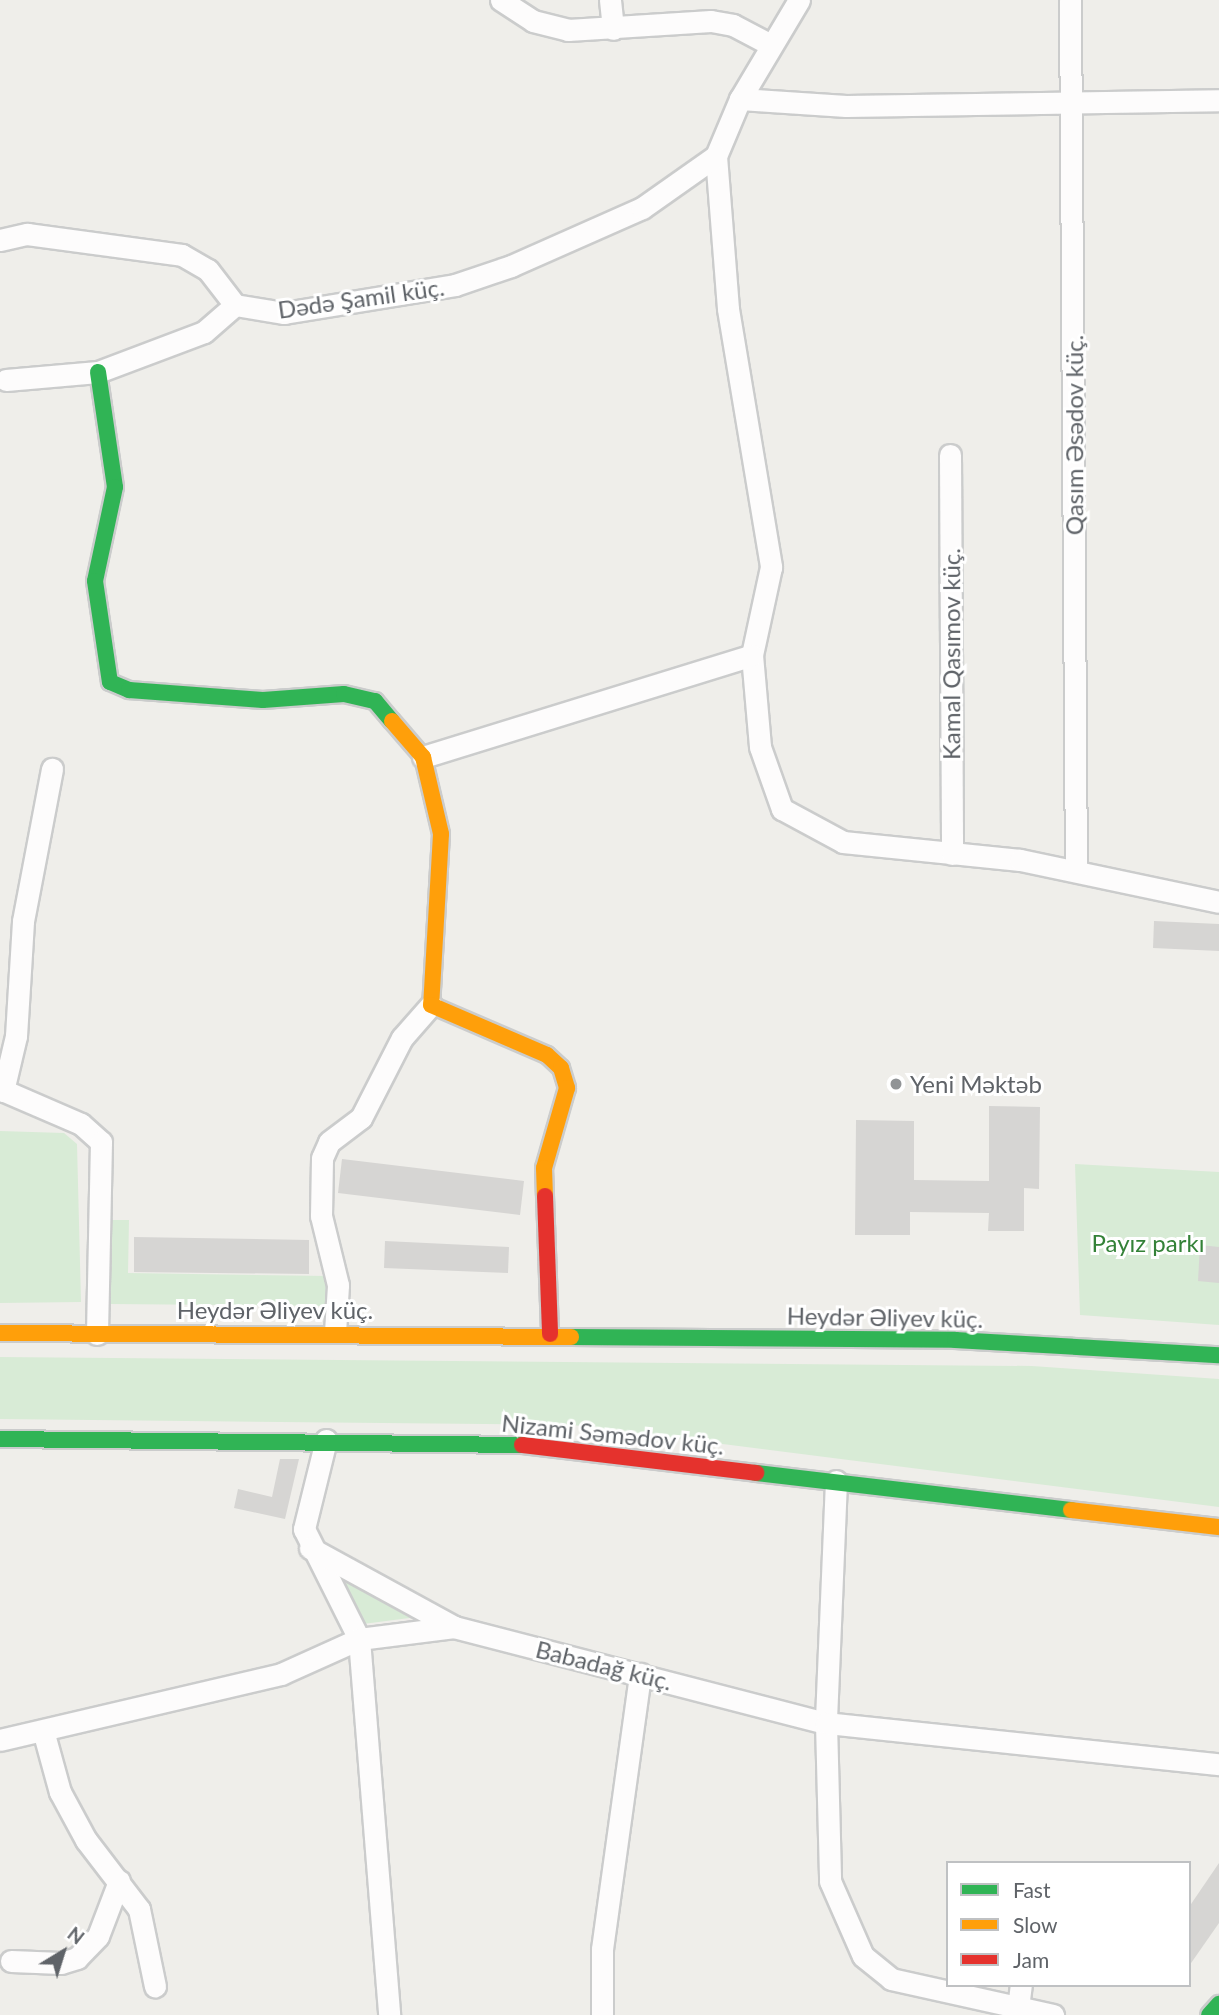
<!DOCTYPE html>
<meta charset="utf-8">
<style>
body{margin:0}
#map{position:relative;width:1219px;height:2015px;overflow:hidden;background:#efeeea;font-family:Lato,sans-serif}
div>[style]{position:absolute}
.green>*{inset:0;background:#d8ebd6}
.building>*{inset:0;background:#d6d5d3}
.roads{filter:drop-shadow(2px 0 #cbcccc) drop-shadow(-2px 0 #cbcccc) drop-shadow(0 2px #cbcccc) drop-shadow(0 -2px #cbcccc)}
.street>*{height:21px;margin:-10.5px;padding:0 10.5px;transform-origin:10.5px;border-radius:10.5px;background:#fdfcfc}
.fast>*{height:16px;margin:-8px;padding:0 8px;transform-origin:8px;border-radius:8px;background:#30b455}
.slow>*{height:16px;margin:-8px;padding:0 8px;transform-origin:8px;border-radius:8px;background:#ff9f0a}
.jam>*{height:16px;margin:-8px;padding:0 8px;transform-origin:8px;border-radius:8px;background:#e5322d}
.dots>*{width:19px;height:19px;translate:-50% -50%;box-sizing:border-box;border:4px solid #fff;border-radius:50%}
span{translate:-50% -50%;white-space:nowrap;text-align:center;line-height:1.15;-webkit-text-stroke:6px #fff;paint-order:stroke}
.street-label{font-size:24px;color:#5f6368}
.poi-label{font-size:24px;color:#5f6368}
.left{translate:0 -50%;text-align:left}
.park-label{font-size:24px;color:#348238}
.legend{position:absolute;left:946px;top:1861px;width:245px;height:126px;box-sizing:border-box;background:#fff;border:2px solid #bfc1c3;margin:0;padding:9px 12px;list-style:none;font-size:21px;color:#5f6368}
.legend li{display:flex;align-items:center;gap:14px;height:35px}
.legend b{width:35px;border:2px solid #bfc1c3}
.north{position:absolute;left:28px;top:1917px;width:70px;height:70px;-webkit-text-stroke:5px #fff;paint-order:stroke;rotate:38deg;font-size:19px;font-weight:700;line-height:28px;text-align:center;color:#5f6368}
.north::after{content:'';display:block;margin:auto;width:24px;height:32px;background:#5f6368;clip-path:polygon(50% 0,100% 100%,50% 72%,0 100%)}
</style>
<div id="map">
<div class="green">
<i style="clip-path:polygon(0 1131px,64px 1133px,77px 1144px,81px 1302px,0 1303px)"></i>
<i style="clip-path:polygon(1075px 1164px,1219px 1172px,1219px 1325px,1080px 1315px)"></i>
<i style="clip-path:polygon(112px 1220px,129px 1220px,128px 1273px,327px 1276px,325px 1306px,109px 1304px)"></i>
<i style="clip-path:polygon(0 1357px,1032px 1366px,1219px 1379px,1219px 1507px,573px 1425px,0 1419px)"></i>
<i style="clip-path:polygon(334px 1574px,417px 1617px,363px 1624px)"></i>
</div>
<div class="building">
<i style="clip-path:polygon(1154px 921px,1219px 924px,1219px 951px,1153px 948px)"></i>
<i style="clip-path:polygon(989px 1106px,1040px 1107px,1039px 1189px,1024px 1188px,1024px 1231px,988px 1231px,989px 1213px,910px 1212px,910px 1235px,855px 1235px,856px 1120px,914px 1121px,914px 1180px,989px 1181px)"></i>
<i style="clip-path:polygon(342px 1159px,524px 1181px,520px 1215px,338px 1193px)"></i>
<i style="clip-path:polygon(134px 1237px,309px 1240px,309px 1274px,134px 1272px)"></i>
<i style="clip-path:polygon(385px 1241px,509px 1247px,508px 1273px,384px 1268px)"></i>
<i style="clip-path:polygon(1200px 1245px,1219px 1247px,1219px 1283px,1198px 1281px)"></i>
<i style="clip-path:polygon(280px 1459px,299px 1459px,285px 1519px,234px 1508px,238px 1489px,272px 1497px)"></i>
<i style="clip-path:polygon(1219px 1863px,1219px 1923px,1189px 1966px,1189px 1907px)"></i>
</div>
<div class="roads">
<div class="street">
<i style="left:501px;top:0;width:38px;rotate:33deg"></i>
<i style="left:533px;top:21px;width:36px;rotate:14deg"></i>
<i style="left:568px;top:30px;width:143px;rotate:-3.6deg"></i>
<i style="left:711px;top:21px;width:22px;rotate:10deg"></i>
<i style="left:733px;top:25px;width:43px;rotate:27.8deg"></i>
<i style="left:610px;top:0;width:29px;rotate:84deg"></i>
<i style="left:799px;top:0;width:115px;rotate:120.8deg"></i>
<i style="left:740px;top:99px;width:62px;rotate:112.8deg"></i>
<i style="left:716px;top:156px;width:153px;rotate:85.5deg"></i>
<i style="left:728px;top:309px;width:262px;rotate:80.5deg"></i>
<i style="left:771px;top:567px;width:90px;rotate:102.2deg"></i>
<i style="left:752px;top:655px;width:92px;rotate:85deg"></i>
<i style="left:760px;top:747px;width:66px;rotate:70.5deg"></i>
<i style="left:782px;top:809px;width:69px;rotate:28.4deg"></i>
<i style="left:843px;top:842px;width:178px;rotate:5.8deg"></i>
<i style="left:1020px;top:860px;width:203px;rotate:11.9deg"></i>
<i style="left:1070px;top:0;width:871px;rotate:89.61deg"></i>
<i style="left:740px;top:99px;width:106px;rotate:3.8deg"></i>
<i style="left:846px;top:106px;width:373px;rotate:-0.9deg"></i>
<i style="left:0;top:240px;width:28px;rotate:-13deg"></i>
<i style="left:27px;top:234px;width:156px;rotate:7.7deg"></i>
<i style="left:182px;top:255px;width:30px;rotate:30deg"></i>
<i style="left:208px;top:270px;width:44px;rotate:52.4deg"></i>
<i style="left:235px;top:305px;width:50px;rotate:9.3deg"></i>
<i style="left:284px;top:313px;width:173px;rotate:-9.3deg"></i>
<i style="left:455px;top:285px;width:59px;rotate:-18.7deg"></i>
<i style="left:511px;top:266px;width:143px;rotate:-23.9deg"></i>
<i style="left:642px;top:208px;width:90px;rotate:-35.1deg"></i>
<i style="left:6px;top:380px;width:92px;rotate:-5deg"></i>
<i style="left:98px;top:372px;width:113px;rotate:-20.7deg"></i>
<i style="left:204px;top:332px;width:41px;rotate:-41.1deg"></i>
<i style="left:950px;top:455px;width:399px;rotate:89.7deg"></i>
<i style="left:423px;top:757px;width:344px;rotate:-17.2deg"></i>
<i style="left:0;top:1089px;width:88px;rotate:23.4deg"></i>
<i style="left:81px;top:1124px;width:27px;rotate:42deg"></i>
<i style="left:101px;top:1142px;width:192px;rotate:91.2deg"></i>
<i style="left:3px;top:1091px;width:57px;rotate:-76.7deg"></i>
<i style="left:16px;top:1036px;width:115px;rotate:-86.5deg"></i>
<i style="left:23px;top:921px;width:155px;rotate:-79.2deg"></i>
<i style="left:335px;top:1332px;width:47px;rotate:-86.3deg"></i>
<i style="left:338px;top:1285px;width:71px;rotate:-103.8deg"></i>
<i style="left:321px;top:1216px;width:58px;rotate:-89deg"></i>
<i style="left:322px;top:1158px;width:17px;rotate:-66deg"></i>
<i style="left:329px;top:1142px;width:40px;rotate:-37deg"></i>
<i style="left:361px;top:1118px;width:90px;rotate:-62.9deg"></i>
<i style="left:402px;top:1038px;width:44px;rotate:-48.7deg"></i>
<i style="left:326px;top:1440px;width:92px;rotate:103.9deg"></i>
<i style="left:304px;top:1529px;width:123px;rotate:63.4deg"></i>
<i style="left:359px;top:1639px;width:377px;rotate:85.4deg"></i>
<i style="left:836px;top:1481px;width:242px;rotate:92.4deg"></i>
<i style="left:826px;top:1723px;width:158px;rotate:88.5deg"></i>
<i style="left:830px;top:1881px;width:82px;rotate:66.3deg"></i>
<i style="left:863px;top:1956px;width:36px;rotate:39deg"></i>
<i style="left:891px;top:1979px;width:166px;rotate:12.5deg"></i>
<i style="left:310px;top:1548px;width:164px;rotate:28.7deg"></i>
<i style="left:44px;top:1734px;width:60px;rotate:74.6deg"></i>
<i style="left:60px;top:1792px;width:55px;rotate:61.6deg"></i>
<i style="left:86px;top:1840px;width:87px;rotate:52.5deg"></i>
<i style="left:139px;top:1909px;width:79px;rotate:78.3deg"></i>
<i style="left:0;top:1740px;width:289px;rotate:-13.2deg"></i>
<i style="left:281px;top:1674px;width:85px;rotate:-24.2deg"></i>
<i style="left:359px;top:1639px;width:96px;rotate:-7.2deg"></i>
<i style="left:454px;top:1627px;width:384px;rotate:14.5deg"></i>
<i style="left:826px;top:1723px;width:395px;rotate:6deg"></i>
<i style="left:11px;top:1961px;width:50px;rotate:2.3deg"></i>
<i style="left:61px;top:1963px;width:17px;rotate:-17deg"></i>
<i style="left:77px;top:1958px;width:30px;rotate:-46deg"></i>
<i style="left:98px;top:1936px;width:59px;rotate:-69.1deg"></i>
<i style="left:1018px;top:2008px;width:23px;rotate:-83deg"></i>
<i style="left:602px;top:2015px;width:66px;rotate:-90deg"></i>
<i style="left:602px;top:1949px;width:278px;rotate:-82.1deg"></i>
</div>
<div class="fast">
<i style="left:98px;top:372px;width:116px;rotate:81.6deg"></i>
<i style="left:115px;top:487px;width:96px;rotate:102deg"></i>
<i style="left:95px;top:581px;width:102px;rotate:81.6deg"></i>
<i style="left:110px;top:682px;width:21px;rotate:23deg"></i>
<i style="left:129px;top:690px;width:134px;rotate:4.3deg"></i>
<i style="left:263px;top:700px;width:81px;rotate:-4.2deg"></i>
<i style="left:344px;top:694px;width:32px;rotate:13deg"></i>
<i style="left:375px;top:701px;width:26px;rotate:50deg"></i>
<i style="left:571px;top:1337px;width:384px;rotate:0.4deg"></i>
<i style="left:955px;top:1340px;width:264px;rotate:3.3deg"></i>
<i style="left:0;top:1439px;width:522px;rotate:0.66deg"></i>
<i style="left:756px;top:1473px;width:317px;rotate:6.7deg"></i>
<i style="left:1209px;top:2015px;width:15px;rotate:-48deg"></i>
</div>
<div class="slow">
<i style="left:392px;top:721px;width:48px;rotate:49.3deg"></i>
<i style="left:423px;top:757px;width:79px;rotate:76.8deg"></i>
<i style="left:441px;top:834px;width:171px;rotate:93.3deg"></i>
<i style="left:431px;top:1005px;width:126px;rotate:23.3deg"></i>
<i style="left:547px;top:1055px;width:19px;rotate:43deg"></i>
<i style="left:561px;top:1068px;width:21px;rotate:73deg"></i>
<i style="left:567px;top:1088px;width:83px;rotate:106deg"></i>
<i style="left:544px;top:1168px;width:28px;rotate:88deg"></i>
<i style="left:0;top:1333px;width:571px;rotate:0.4deg"></i>
<i style="left:1071px;top:1510px;width:149px;rotate:6.6deg"></i>
</div>
<div class="jam">
<i style="left:545px;top:1196px;width:138px;rotate:87.9deg"></i>
<i style="left:522px;top:1445px;width:236px;rotate:6.8deg"></i>
</div>
</div>
<div class="dots">
<i style="left:896px;top:1084px;background:#919496"></i>
</div>
<div class="street-label">
<span style="left:361px;top:298px;rotate:-8deg">Dədə Şamil küç.</span>
<span style="left:1074px;top:435px;rotate:-90deg">Qasım Əsədov küç.</span>
<span style="left:951px;top:654px;rotate:-90deg">Kamal Qasımov küç.</span>
<span style="left:275px;top:1310px">Heydər Əliyev küç.</span>
<span style="left:885px;top:1317px;rotate:1deg">Heydər Əliyev küç.</span>
<span style="left:613px;top:1434px;rotate:6deg">Nizami Səmədov küç.</span>
<span style="left:604px;top:1665px;rotate:14deg">Babadağ küç.</span>
</div>
<div class="poi-label">
<span class="left" style="left:910px;top:1084px">Yeni Məktəb</span>
</div>
<div class="park-label">
<span style="left:1148px;top:1243px">Payız parkı</span>
</div>
<ul class="legend">
<li><b style="height:9px;background:#30b455"></b>Fast</li>
<li><b style="height:9px;background:#ff9f0a"></b>Slow</li>
<li><b style="height:9px;background:#e5322d"></b>Jam</li>
</ul>
<div class="north">N</div>
</div>
